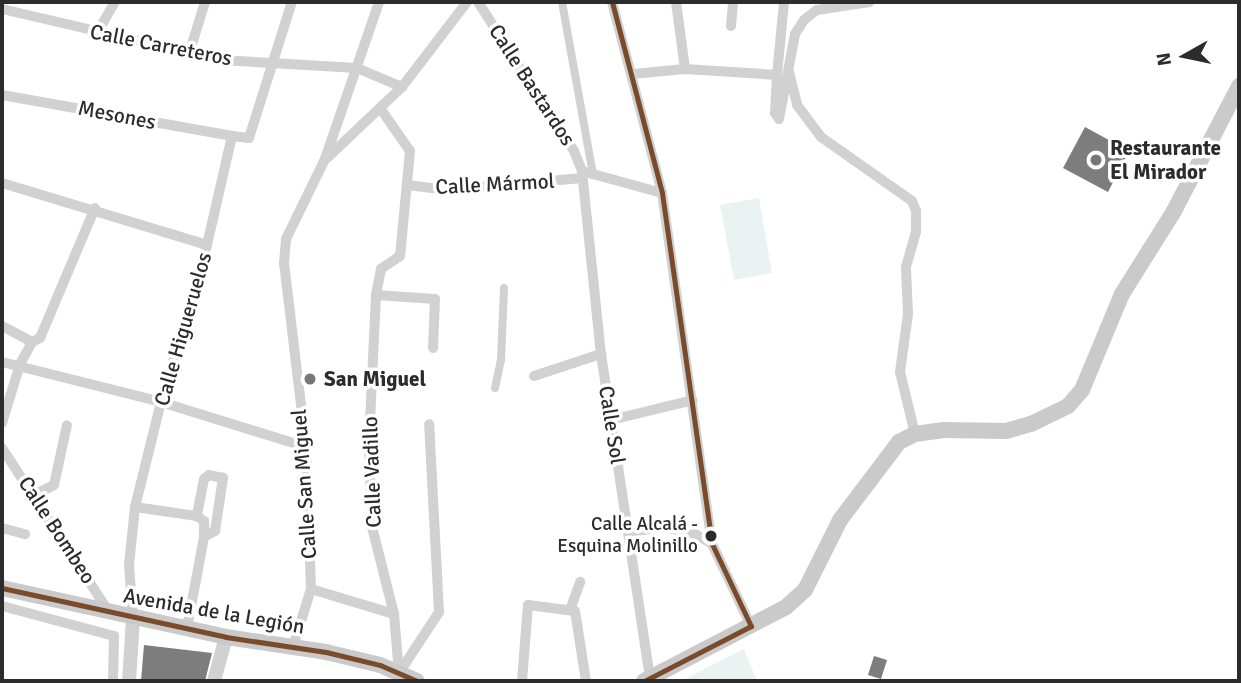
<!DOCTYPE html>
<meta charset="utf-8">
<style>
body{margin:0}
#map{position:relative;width:1241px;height:683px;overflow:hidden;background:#fff;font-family:Signika,sans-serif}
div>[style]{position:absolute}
.green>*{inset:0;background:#eaf3f2}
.building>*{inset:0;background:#7d7d7d}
.pedestrian>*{height:8px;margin:-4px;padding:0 4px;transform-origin:4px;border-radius:4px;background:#d1d1d1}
.minor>*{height:10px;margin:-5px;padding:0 5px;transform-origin:5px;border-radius:5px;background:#d1d1d1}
.tertiary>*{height:14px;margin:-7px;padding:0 7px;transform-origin:7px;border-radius:7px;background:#d1d1d1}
.secondary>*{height:16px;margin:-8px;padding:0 8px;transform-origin:8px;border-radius:8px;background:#cacaca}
.bus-1>*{height:5px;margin:-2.5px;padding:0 2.5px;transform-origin:2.5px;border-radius:2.5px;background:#7a4b2a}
.dots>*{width:19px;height:19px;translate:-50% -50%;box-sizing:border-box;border:4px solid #fff;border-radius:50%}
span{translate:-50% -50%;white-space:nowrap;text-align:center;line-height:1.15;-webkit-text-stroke:7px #fff;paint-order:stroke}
.bus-label{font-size:19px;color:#2c2c2c}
.right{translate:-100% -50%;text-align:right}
.street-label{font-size:21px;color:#2c2c2c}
.poi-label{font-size:21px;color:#2c2c2c;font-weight:700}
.left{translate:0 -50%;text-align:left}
.frame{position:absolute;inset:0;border:4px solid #2c2c2c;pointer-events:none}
.north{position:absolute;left:1150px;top:21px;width:70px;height:70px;-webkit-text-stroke:5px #fff;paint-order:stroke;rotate:261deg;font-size:19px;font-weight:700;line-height:28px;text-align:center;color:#2c2c2c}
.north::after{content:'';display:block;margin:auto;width:24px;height:32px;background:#2c2c2c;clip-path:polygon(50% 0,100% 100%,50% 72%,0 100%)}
</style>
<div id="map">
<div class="green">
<i style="clip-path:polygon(759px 198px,772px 273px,734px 280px,720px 205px)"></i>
<i style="clip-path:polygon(744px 649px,757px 681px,681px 681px)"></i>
</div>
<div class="building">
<i style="clip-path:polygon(1085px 127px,1129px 151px,1108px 192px,1063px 168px)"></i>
<i style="clip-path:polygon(144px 645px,212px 653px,205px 681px,141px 681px)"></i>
<i style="clip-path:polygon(874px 656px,887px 660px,881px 679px,868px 675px)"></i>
</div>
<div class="pedestrian">
<i style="left:562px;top:2px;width:176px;rotate:79.8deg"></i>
<i style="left:495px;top:388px;width:29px;rotate:-78deg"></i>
<i style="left:501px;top:360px;width:72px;rotate:-87.6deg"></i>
</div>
<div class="minor">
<i style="left:478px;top:2px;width:177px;rotate:57.2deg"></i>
<i style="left:574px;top:151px;width:22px;rotate:68deg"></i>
<i style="left:582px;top:171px;width:184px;rotate:84.1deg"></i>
<i style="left:601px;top:354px;width:329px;rotate:81.4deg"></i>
<i style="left:612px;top:2px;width:197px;rotate:75.3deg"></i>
<i style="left:662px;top:193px;width:355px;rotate:81.9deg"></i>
<i style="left:712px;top:544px;width:91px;rotate:64.6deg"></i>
<i style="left:676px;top:2px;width:68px;rotate:82.3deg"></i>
<i style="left:2px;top:9px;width:225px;rotate:13.1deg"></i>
<i style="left:221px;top:60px;width:136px;rotate:3.4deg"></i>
<i style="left:357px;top:68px;width:49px;rotate:22.9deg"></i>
<i style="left:731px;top:26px;width:24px;rotate:-85deg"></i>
<i style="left:97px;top:33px;width:36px;rotate:-60deg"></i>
<i style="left:189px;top:54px;width:54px;rotate:-72.9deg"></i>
<i style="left:789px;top:72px;width:34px;rotate:76deg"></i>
<i style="left:797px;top:105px;width:40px;rotate:53deg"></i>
<i style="left:821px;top:137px;width:111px;rotate:35.1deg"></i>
<i style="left:912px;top:201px;width:11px;rotate:68deg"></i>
<i style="left:916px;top:211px;width:21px;rotate:90deg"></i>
<i style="left:916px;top:232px;width:37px;rotate:106deg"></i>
<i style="left:906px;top:268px;width:46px;rotate:87.5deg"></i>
<i style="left:908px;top:314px;width:59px;rotate:97.9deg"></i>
<i style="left:900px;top:372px;width:64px;rotate:76.4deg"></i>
<i style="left:633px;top:74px;width:52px;rotate:-5.5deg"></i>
<i style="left:685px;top:69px;width:92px;rotate:3.7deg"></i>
<i style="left:777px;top:75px;width:73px;rotate:-84.5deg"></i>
<i style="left:777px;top:75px;width:38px;rotate:93deg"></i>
<i style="left:775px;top:113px;width:7px;rotate:56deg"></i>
<i style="left:2px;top:95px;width:234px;rotate:10.1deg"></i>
<i style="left:380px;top:108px;width:52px;rotate:55.1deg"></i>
<i style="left:410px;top:151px;width:105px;rotate:95.4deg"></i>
<i style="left:400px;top:256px;width:23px;rotate:146deg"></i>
<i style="left:381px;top:269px;width:26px;rotate:101deg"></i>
<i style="left:376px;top:295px;width:150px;rotate:92.7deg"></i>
<i style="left:369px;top:445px;width:82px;rotate:87.9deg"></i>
<i style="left:372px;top:527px;width:90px;rotate:75.8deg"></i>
<i style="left:394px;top:614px;width:59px;rotate:85.2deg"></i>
<i style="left:779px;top:119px;width:86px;rotate:-79.3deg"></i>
<i style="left:795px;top:34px;width:17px;rotate:-57deg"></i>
<i style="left:804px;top:20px;width:16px;rotate:-38deg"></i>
<i style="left:817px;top:10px;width:53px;rotate:-8.7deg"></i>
<i style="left:327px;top:158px;width:103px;rotate:-43.4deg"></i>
<i style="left:402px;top:87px;width:107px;rotate:-52.6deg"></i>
<i style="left:582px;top:171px;width:83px;rotate:15.4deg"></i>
<i style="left:2px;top:183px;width:214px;rotate:16.8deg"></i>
<i style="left:407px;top:185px;width:38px;rotate:7deg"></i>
<i style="left:445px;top:190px;width:138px;rotate:-5deg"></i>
<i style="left:376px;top:295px;width:59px;rotate:3.9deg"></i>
<i style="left:435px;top:299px;width:49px;rotate:92.3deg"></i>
<i style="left:2px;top:326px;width:34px;rotate:28deg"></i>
<i style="left:2px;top:362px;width:164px;rotate:14.1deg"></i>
<i style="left:161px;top:402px;width:152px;rotate:17.2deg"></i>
<i style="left:534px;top:376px;width:71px;rotate:-18.2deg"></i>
<i style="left:371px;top:381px;width:37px;rotate:3deg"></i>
<i style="left:611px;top:420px;width:84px;rotate:-13.7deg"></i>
<i style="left:2px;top:423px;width:62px;rotate:-73deg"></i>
<i style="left:20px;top:364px;width:25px;rotate:-61deg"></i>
<i style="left:32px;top:342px;width:9px;rotate:-27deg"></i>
<i style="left:40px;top:338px;width:141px;rotate:-67.1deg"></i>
<i style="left:2px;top:448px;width:196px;rotate:56.9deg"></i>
<i style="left:36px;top:494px;width:20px;rotate:-27deg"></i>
<i style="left:54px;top:485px;width:61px;rotate:-77.8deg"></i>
<i style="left:135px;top:507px;width:63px;rotate:8.3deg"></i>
<i style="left:197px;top:516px;width:9px;rotate:36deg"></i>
<i style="left:204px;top:521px;width:16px;rotate:90deg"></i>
<i style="left:2px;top:528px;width:24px;rotate:15deg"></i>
<i style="left:629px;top:532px;width:35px;rotate:-8deg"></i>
<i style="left:664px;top:527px;width:32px;rotate:13deg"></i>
<i style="left:695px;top:534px;width:20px;rotate:30deg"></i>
<i style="left:311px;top:589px;width:87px;rotate:16.8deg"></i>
<i style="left:2px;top:606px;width:116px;rotate:15deg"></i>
<i style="left:114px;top:636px;width:45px;rotate:91.3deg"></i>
<i style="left:570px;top:610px;width:30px;rotate:-70deg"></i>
<i style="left:133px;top:619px;width:54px;rotate:-94.2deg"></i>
<i style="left:129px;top:565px;width:58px;rotate:-84.1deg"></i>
<i style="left:135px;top:507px;width:108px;rotate:-76.1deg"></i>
<i style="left:161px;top:402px;width:164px;rotate:-73.7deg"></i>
<i style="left:207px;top:245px;width:112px;rotate:-77.1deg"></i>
<i style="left:232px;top:136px;width:17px;rotate:7deg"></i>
<i style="left:249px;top:138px;width:143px;rotate:-72.5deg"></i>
<i style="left:187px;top:628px;width:93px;rotate:-79.4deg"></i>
<i style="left:204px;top:537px;width:13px;rotate:-29deg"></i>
<i style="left:215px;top:531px;width:54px;rotate:-81.4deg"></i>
<i style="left:223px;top:478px;width:14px;rotate:-168deg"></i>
<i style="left:209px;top:475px;width:6px;rotate:141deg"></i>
<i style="left:204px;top:479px;width:38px;rotate:101deg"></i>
<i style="left:293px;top:647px;width:61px;rotate:-72.8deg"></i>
<i style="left:311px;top:589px;width:142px;rotate:-92deg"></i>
<i style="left:306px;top:447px;width:185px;rotate:-96.8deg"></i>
<i style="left:284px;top:263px;width:24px;rotate:-85deg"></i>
<i style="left:286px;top:239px;width:89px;rotate:-64deg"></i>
<i style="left:325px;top:159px;width:166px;rotate:-71deg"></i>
<i style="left:399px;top:673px;width:73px;rotate:-56.7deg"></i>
<i style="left:439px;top:612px;width:188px;rotate:-93deg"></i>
<i style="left:522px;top:681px;width:76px;rotate:-85.5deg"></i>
<i style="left:528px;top:605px;width:47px;rotate:7.3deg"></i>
<i style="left:575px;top:611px;width:71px;rotate:81.1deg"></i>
</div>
<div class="tertiary">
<i style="left:129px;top:681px;width:62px;rotate:-86.3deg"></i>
<i style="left:214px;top:681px;width:46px;rotate:-74.7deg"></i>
</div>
<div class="secondary">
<i style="left:2px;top:588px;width:229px;rotate:12.3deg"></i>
<i style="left:226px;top:637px;width:101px;rotate:8.5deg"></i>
<i style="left:326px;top:652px;width:56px;rotate:13.5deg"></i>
<i style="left:380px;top:665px;width:40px;rotate:23.4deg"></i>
<i style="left:644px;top:681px;width:160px;rotate:-27.5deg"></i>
<i style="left:786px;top:607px;width:25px;rotate:-42deg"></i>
<i style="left:805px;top:590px;width:78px;rotate:-63.4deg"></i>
<i style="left:840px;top:520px;width:98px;rotate:-52.9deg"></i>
<i style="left:899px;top:442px;width:18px;rotate:-27deg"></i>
<i style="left:915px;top:434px;width:29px;rotate:-8deg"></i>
<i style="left:944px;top:430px;width:62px;rotate:0.9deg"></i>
<i style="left:1006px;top:431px;width:26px;rotate:-16deg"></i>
<i style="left:1031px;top:424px;width:41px;rotate:-25.9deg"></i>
<i style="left:1068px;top:406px;width:21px;rotate:-49deg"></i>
<i style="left:1082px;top:390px;width:104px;rotate:-67.4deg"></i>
<i style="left:1122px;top:294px;width:98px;rotate:-57.9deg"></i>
<i style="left:1174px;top:211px;width:141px;rotate:-62.5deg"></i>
</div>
<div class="bus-1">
<i style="left:612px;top:2px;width:197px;rotate:75.3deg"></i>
<i style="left:662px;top:193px;width:355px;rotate:81.9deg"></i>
<i style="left:712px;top:544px;width:91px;rotate:64.6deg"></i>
<i style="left:751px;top:626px;width:120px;rotate:152.8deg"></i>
<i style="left:2px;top:588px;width:229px;rotate:12.3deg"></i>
<i style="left:226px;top:637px;width:101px;rotate:8.5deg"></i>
<i style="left:326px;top:652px;width:56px;rotate:13.5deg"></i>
<i style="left:380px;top:665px;width:40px;rotate:23.4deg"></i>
</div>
<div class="dots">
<i style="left:1096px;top:160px;background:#767676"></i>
<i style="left:310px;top:379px;background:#767676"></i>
<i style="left:711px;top:536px;background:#2c2c2c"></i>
</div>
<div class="bus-label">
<span class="right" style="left:698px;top:536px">Calle Alcalá -<br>Esquina Molinillo</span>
</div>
<div class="street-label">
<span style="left:161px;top:45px;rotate:11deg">Calle Carreteros</span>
<span style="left:532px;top:85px;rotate:57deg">Calle Bastardos</span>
<span style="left:117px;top:115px;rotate:11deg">Mesones</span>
<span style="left:495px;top:184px;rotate:-3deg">Calle Mármol</span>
<span style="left:183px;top:329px;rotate:-74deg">Calle Higueruelos</span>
<span style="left:612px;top:425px;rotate:81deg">Calle Sol</span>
<span style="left:372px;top:472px;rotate:-92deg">Calle Vadillo</span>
<span style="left:304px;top:484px;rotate:-94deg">Calle San Miguel</span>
<span style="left:57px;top:530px;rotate:57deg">Calle Bombeo</span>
<span style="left:214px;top:611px;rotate:10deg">Avenida de la Legión</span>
</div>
<div class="poi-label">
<span class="left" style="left:1110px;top:160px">Restaurante<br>El Mirador</span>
<span class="left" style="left:324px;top:379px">San Miguel</span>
</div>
<div class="frame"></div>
<div class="north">N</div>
</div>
